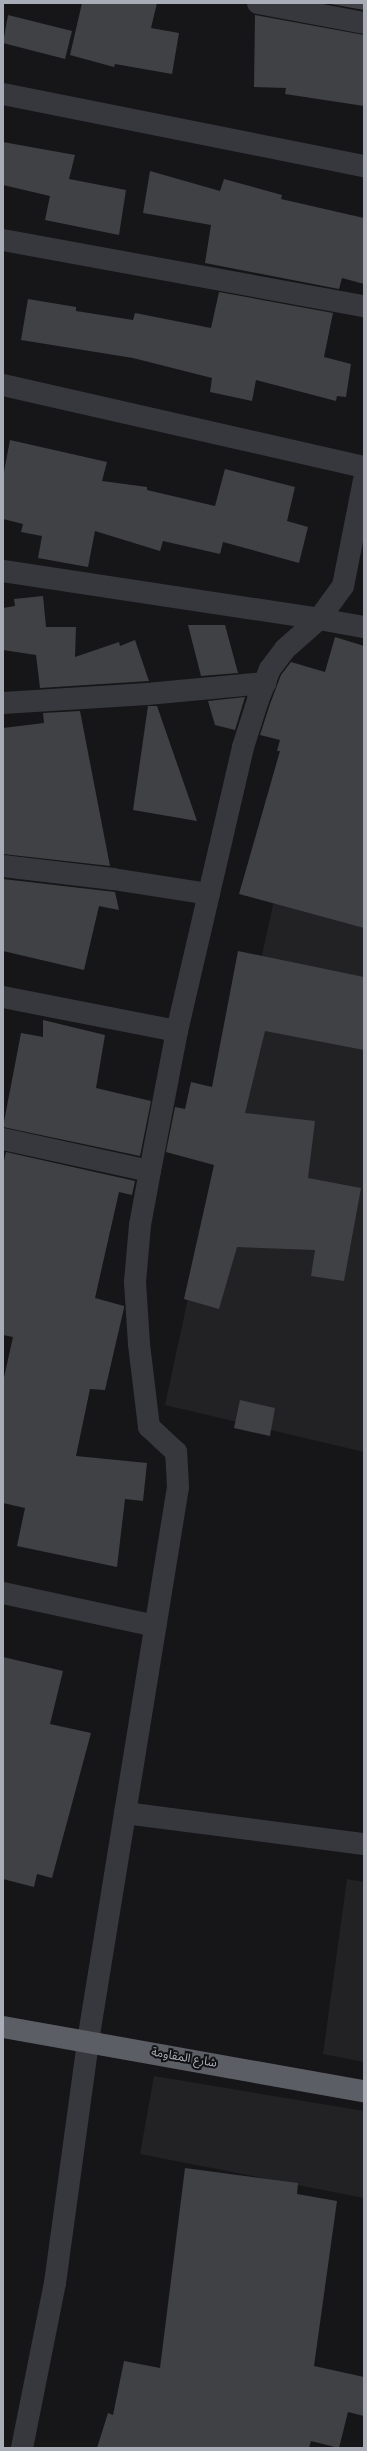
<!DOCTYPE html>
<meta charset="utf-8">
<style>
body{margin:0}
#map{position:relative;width:367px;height:2451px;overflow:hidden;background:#161618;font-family:Helvetica,"Noto Sans Arabic",sans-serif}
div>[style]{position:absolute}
.built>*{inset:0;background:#222225}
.building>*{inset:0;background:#404145}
.minor>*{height:22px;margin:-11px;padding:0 11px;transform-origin:11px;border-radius:11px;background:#37383d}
.trunk>*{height:22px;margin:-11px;padding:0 11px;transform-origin:11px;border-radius:11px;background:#5b5e65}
span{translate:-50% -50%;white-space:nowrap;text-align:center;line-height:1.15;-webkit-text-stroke:4px #111113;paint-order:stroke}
.street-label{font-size:12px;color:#a8adb8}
.frame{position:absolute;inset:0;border:4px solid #a8adb8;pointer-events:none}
</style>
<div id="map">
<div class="built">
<i style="clip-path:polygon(321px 682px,364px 692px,364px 1452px,165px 1405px)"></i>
<i style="clip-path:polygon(347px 1879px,364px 1882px,364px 2062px,323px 2054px)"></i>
<i style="clip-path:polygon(154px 2076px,364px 2111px,364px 2198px,140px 2154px)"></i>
</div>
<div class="building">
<i style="clip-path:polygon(82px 3px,157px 3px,151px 28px,179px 33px,172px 74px,115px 64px,114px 67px,70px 55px)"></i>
<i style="clip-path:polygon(325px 3px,364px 3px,364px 10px)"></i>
<i style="clip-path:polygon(8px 15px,72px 31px,65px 59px,3px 43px)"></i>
<i style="clip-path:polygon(255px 15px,364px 35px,364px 106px,285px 94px,286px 88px,254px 87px)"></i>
<i style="clip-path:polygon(3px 142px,75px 155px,69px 179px,126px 190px,119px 235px,45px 220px,50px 196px,3px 185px)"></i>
<i style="clip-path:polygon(150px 171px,220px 191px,224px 179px,282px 195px,281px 199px,364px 218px,364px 284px,342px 278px,339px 289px,205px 263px,211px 225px,143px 213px)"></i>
<i style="clip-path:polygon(219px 292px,333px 313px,324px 357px,351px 364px,346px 397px,337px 396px,336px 401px,256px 380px,252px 401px,210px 392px,212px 378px,133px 358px,21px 340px,28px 299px,76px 307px,76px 311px,133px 320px,135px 313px,211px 328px)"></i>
<i style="clip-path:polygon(10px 440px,107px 462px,102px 481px,147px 487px,147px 490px,215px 506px,225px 469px,295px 487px,287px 521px,308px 527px,299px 563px,223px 542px,220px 554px,163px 541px,160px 551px,95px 531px,88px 567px,38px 558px,42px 536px,21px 532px,23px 524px,3px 519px,3px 477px)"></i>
<i style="clip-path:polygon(43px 596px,46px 627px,76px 627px,75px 657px,119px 642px,120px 646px,135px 640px,149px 681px,40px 688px,36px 655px,3px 650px,3px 608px,15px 606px,14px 599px)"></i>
<i style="clip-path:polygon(188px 625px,225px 625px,238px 673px,201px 676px)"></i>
<i style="clip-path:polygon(335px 637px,364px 646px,364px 928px,239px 894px,280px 751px,277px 751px,280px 740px,260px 735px,270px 704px,281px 675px,291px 662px,325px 672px)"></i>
<i style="clip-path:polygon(245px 697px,235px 730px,215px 725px,208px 701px)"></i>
<i style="clip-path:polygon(148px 706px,157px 706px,197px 821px,133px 810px)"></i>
<i style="clip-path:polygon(80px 711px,110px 866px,3px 854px,3px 728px,44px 723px,43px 713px)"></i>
<i style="clip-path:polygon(3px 879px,115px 892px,119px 910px,99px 906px,84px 970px,3px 951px)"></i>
<i style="clip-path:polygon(238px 951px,364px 977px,364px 1050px,265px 1031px,245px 1113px,315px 1121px,308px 1178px,361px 1188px,344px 1281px,311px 1276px,315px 1250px,237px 1247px,219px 1309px,184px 1299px,214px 1165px,166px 1152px,175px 1107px,185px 1109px,191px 1082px,212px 1087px)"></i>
<i style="clip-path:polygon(43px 1020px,105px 1035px,96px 1088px,151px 1101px,140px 1156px,3px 1127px,21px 1033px,43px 1037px)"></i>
<i style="clip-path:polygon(6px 1152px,135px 1181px,132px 1195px,119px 1192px,95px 1298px,124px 1306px,124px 1308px,105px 1390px,90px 1389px,76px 1456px,147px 1463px,143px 1501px,125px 1499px,117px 1567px,17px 1546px,25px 1508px,3px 1503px,3px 1382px,13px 1337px,3px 1335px,3px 1165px)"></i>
<i style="clip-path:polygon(240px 1400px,275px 1408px,270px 1436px,234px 1428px)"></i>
<i style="clip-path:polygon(3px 1657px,63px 1671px,50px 1724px,91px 1733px,52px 1878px,37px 1874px,34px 1887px,3px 1879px)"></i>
<i style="clip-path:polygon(185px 2168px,298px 2183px,297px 2194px,337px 2201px,314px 2366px,364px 2377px,364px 2416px,348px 2412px,339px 2448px,311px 2441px,309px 2448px,97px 2448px,108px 2413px,113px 2415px,124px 2361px,160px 2368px)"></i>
</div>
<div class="minor">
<i style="left:258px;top:3px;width:108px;rotate:10.7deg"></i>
<i style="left:3px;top:94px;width:368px;rotate:11.3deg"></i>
<i style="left:3px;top:240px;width:367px;rotate:10.4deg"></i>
<i style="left:3px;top:385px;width:370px;rotate:12.8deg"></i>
<i style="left:3px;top:571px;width:320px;rotate:8.6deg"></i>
<i style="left:319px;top:619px;width:41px;rotate:-54deg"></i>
<i style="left:343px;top:586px;width:108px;rotate:-78.8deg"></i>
<i style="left:3px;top:703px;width:144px;rotate:-3.6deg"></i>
<i style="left:147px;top:694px;width:119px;rotate:-5.3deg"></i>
<i style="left:3px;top:866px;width:111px;rotate:6.7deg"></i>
<i style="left:113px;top:879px;width:97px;rotate:8.9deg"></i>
<i style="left:3px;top:997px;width:177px;rotate:11.1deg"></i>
<i style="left:3px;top:1139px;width:150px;rotate:12.3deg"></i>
<i style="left:3px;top:1593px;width:156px;rotate:12.2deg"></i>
<i style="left:125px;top:1813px;width:241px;rotate:7.4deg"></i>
<i style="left:22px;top:2448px;width:168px;rotate:-78.7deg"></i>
<i style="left:55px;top:2283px;width:244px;rotate:-82.2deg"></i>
<i style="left:88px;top:2041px;width:561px;rotate:-80.77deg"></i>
<i style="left:178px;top:1487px;width:35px;rotate:-93deg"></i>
<i style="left:176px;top:1452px;width:37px;rotate:-137deg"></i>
<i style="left:149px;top:1427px;width:84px;rotate:-96.9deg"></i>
<i style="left:139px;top:1344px;width:62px;rotate:-93.7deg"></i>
<i style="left:135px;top:1282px;width:57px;rotate:-85deg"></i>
<i style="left:140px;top:1225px;width:55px;rotate:-79.5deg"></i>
<i style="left:150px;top:1171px;width:143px;rotate:-79.1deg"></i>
<i style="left:177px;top:1031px;width:292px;rotate:-76.9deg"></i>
<i style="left:243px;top:747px;width:49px;rotate:-72.3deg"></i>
<i style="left:258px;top:700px;width:33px;rotate:-69deg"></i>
<i style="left:270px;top:669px;width:25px;rotate:-53deg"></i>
<i style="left:285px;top:649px;width:45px;rotate:-41.4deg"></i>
<i style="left:319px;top:619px;width:46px;rotate:10.1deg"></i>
</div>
<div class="trunk">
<i style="left:3px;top:2027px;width:367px;rotate:10.1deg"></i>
</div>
<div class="street-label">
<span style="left:184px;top:2058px;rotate:10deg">شارع المقاومة</span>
</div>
<div class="frame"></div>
</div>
